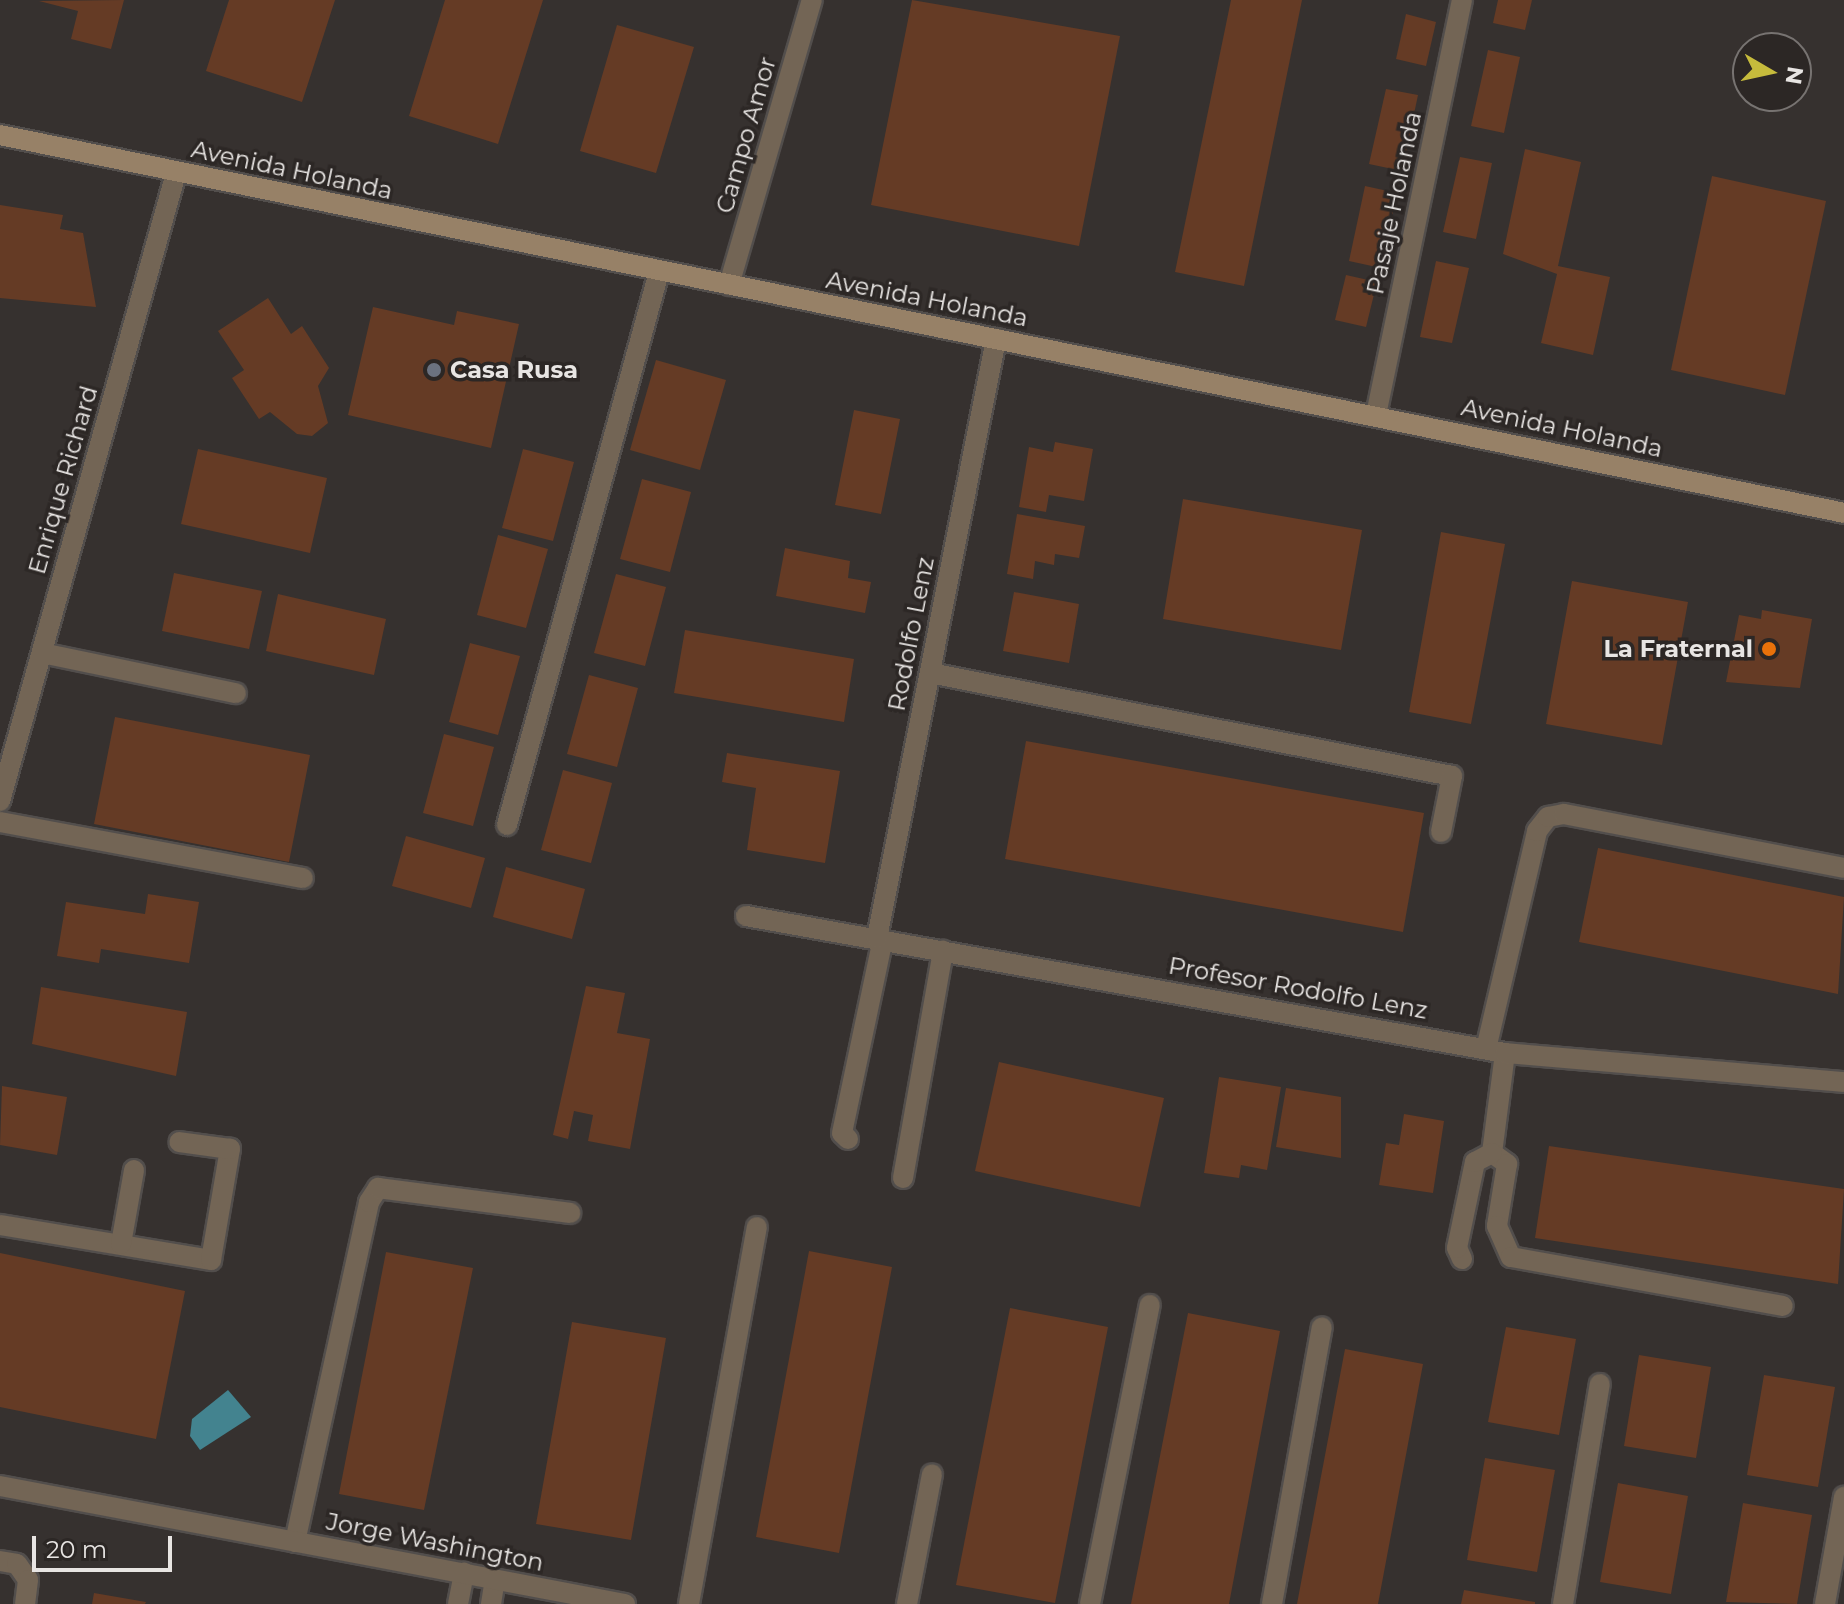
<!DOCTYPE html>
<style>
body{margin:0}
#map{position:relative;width:1844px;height:1604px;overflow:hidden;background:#36312f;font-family:Montserrat,sans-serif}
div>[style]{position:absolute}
.water>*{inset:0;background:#43838f}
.building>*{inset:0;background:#653b25}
.roads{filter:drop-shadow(2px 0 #524e4c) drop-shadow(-2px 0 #524e4c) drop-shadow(0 2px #524e4c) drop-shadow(0 -2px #524e4c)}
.lane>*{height:20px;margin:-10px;padding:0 10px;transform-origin:10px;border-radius:10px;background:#736555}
.street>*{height:20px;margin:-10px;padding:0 10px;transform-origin:10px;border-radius:10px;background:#736555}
.secondary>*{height:20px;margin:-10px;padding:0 10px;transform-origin:10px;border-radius:10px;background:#978167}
.dots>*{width:22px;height:22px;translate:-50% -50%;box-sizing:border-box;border:4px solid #2c2725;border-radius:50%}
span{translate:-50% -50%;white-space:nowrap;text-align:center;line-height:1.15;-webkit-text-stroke:7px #2c2725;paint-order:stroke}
.street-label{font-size:24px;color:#e8e5e3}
.poi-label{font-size:24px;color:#e8e5e3;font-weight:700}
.left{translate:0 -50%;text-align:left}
.right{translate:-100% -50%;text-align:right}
.north{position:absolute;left:1732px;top:32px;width:80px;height:80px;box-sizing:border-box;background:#2c2725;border:2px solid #777371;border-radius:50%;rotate:99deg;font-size:22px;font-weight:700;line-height:32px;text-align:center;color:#e8e5e3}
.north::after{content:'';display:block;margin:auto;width:28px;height:36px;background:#c6bb3c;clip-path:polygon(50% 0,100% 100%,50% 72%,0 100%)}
.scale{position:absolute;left:32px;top:1536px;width:140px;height:36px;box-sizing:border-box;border:4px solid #e8e5e3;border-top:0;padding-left:10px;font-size:24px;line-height:28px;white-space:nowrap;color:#e8e5e3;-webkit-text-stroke:6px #2c2725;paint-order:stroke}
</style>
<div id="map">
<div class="water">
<i style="clip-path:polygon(228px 1390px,251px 1417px,200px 1450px,190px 1436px,192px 1419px)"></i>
</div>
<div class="building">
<i style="clip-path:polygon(124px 0,111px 49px,71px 39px,78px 11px,39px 1px)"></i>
<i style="clip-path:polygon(229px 0,335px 0,302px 102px,206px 71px)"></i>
<i style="clip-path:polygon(445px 0,543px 0,498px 144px,409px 116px)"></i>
<i style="clip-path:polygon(912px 0,1120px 36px,1079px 246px,871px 205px)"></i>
<i style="clip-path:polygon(1231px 0,1302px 0,1244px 286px,1175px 272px)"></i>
<i style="clip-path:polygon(1498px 0,1532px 0,1525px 30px,1493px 23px)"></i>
<i style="clip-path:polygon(1406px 14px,1436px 22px,1426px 66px,1396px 59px)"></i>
<i style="clip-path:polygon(617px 25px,694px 47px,656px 173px,580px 151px)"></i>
<i style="clip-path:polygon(1488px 50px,1520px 57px,1504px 133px,1471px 126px)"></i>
<i style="clip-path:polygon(1386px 89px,1418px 95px,1402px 171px,1369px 164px)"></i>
<i style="clip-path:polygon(1525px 149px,1581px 162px,1558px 266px,1610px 277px,1593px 355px,1541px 343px,1557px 274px,1503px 254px)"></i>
<i style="clip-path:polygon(1460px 157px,1492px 163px,1476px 239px,1443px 232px)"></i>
<i style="clip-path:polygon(1712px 176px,1826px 201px,1785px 395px,1671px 370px)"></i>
<i style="clip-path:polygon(1365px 186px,1397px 193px,1381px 268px,1349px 261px)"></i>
<i style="clip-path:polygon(0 205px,63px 215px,60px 229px,83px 233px,96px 307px,0 298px)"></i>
<i style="clip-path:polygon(1436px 261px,1469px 268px,1452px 343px,1420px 337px)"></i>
<i style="clip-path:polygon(1346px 275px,1377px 282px,1366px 327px,1335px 320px)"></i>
<i style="clip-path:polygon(268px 298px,291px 334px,302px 326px,329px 368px,318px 386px,328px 423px,312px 436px,297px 434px,270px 412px,259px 419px,232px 378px,244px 370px,218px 331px)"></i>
<i style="clip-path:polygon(373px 307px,454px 325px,457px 311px,519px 324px,491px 448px,348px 415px)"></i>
<i style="clip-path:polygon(656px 360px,726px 380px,700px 470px,630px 450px)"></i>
<i style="clip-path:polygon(854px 410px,900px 419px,881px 514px,835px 505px)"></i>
<i style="clip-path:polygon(1055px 442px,1093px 449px,1084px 501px,1049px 495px,1046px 512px,1019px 507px,1029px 447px,1053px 452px)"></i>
<i style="clip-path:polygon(198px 449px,327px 478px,310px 553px,181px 524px)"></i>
<i style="clip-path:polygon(523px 449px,574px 462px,553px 541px,502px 528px)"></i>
<i style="clip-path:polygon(642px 479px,691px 492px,670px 572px,620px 559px)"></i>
<i style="clip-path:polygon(1183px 499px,1362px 530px,1341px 650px,1163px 619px)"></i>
<i style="clip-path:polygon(1017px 514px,1085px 526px,1079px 558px,1055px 554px,1054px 565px,1035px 561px,1033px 579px,1007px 574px)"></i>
<i style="clip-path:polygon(1441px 532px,1505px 544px,1471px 724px,1409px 712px)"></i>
<i style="clip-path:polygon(498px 535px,548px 549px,526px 628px,477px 615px)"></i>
<i style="clip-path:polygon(785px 548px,850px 561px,848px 578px,871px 582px,865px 613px,776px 596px)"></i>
<i style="clip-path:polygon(174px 573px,262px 591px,249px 649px,162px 631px)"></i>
<i style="clip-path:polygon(616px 574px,666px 587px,645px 666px,594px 653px)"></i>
<i style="clip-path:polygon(1572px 581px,1688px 602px,1662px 745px,1546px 724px)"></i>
<i style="clip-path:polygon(1014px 592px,1079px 604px,1069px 663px,1003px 651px)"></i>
<i style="clip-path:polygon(278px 594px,386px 619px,374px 675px,266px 651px)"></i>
<i style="clip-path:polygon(1762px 610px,1812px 619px,1800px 688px,1726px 682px,1739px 615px,1761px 619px)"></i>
<i style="clip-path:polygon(685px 630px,854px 659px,844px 722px,674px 693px)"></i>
<i style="clip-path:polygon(470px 643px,520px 656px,498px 735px,449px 722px)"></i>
<i style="clip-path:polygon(589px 675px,638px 688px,617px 767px,567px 754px)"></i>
<i style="clip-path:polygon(115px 717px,310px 755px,289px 862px,94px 824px)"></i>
<i style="clip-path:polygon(444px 734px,494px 747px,473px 826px,423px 813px)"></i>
<i style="clip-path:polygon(1026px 741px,1424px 813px,1403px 932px,1005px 859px)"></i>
<i style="clip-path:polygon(727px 753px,840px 771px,825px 863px,747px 850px,756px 788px,722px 782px)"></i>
<i style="clip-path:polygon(563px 770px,612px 783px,591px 863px,541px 850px)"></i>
<i style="clip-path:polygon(406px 836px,485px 858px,471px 908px,392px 886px)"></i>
<i style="clip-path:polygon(1598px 848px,1844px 897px,1838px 994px,1579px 942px)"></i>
<i style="clip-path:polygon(506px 867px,585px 889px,572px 939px,493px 917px)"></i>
<i style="clip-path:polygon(148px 894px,199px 902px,189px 963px,101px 949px,99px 963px,57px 956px,66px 902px,145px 914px)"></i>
<i style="clip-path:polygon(586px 986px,625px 993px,617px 1033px,650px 1039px,630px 1149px,588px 1141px,593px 1115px,574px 1111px,568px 1139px,553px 1135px)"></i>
<i style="clip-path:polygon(41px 987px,187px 1012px,176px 1076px,32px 1044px)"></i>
<i style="clip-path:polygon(999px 1062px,1164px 1098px,1140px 1207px,975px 1171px)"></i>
<i style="clip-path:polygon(1219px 1077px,1281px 1087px,1267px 1170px,1241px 1165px,1239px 1178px,1204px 1173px)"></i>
<i style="clip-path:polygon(2px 1086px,67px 1097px,57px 1155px,0 1145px)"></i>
<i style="clip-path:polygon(1286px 1088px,1341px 1097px,1341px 1158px,1276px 1147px)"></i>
<i style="clip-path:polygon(1404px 1114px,1444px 1121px,1433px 1193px,1379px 1185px,1386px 1143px,1399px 1145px)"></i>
<i style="clip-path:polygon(1549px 1146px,1844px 1189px,1838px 1284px,1535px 1238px)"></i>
<i style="clip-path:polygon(809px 1251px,892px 1267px,839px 1553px,756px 1537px)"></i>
<i style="clip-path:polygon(386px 1252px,473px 1268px,424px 1510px,339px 1494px)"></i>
<i style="clip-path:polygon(0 1253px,185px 1291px,156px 1439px,0 1407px)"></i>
<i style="clip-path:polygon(1010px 1308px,1108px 1327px,1055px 1603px,956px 1585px)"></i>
<i style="clip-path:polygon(1188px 1313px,1280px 1331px,1229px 1604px,1131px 1604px)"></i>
<i style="clip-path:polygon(572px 1322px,666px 1338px,631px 1540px,536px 1524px)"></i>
<i style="clip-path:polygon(1506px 1327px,1576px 1339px,1559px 1435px,1488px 1422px)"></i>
<i style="clip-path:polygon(1345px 1349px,1423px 1364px,1378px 1604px,1297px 1604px)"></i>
<i style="clip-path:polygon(1639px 1355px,1711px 1367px,1696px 1458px,1624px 1446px)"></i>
<i style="clip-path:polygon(1764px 1375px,1835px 1387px,1818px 1487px,1747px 1475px)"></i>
<i style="clip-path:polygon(1485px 1458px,1555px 1470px,1537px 1572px,1467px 1560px)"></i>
<i style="clip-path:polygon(1618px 1483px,1688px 1496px,1671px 1594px,1600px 1582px)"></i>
<i style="clip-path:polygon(1743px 1503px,1812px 1515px,1797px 1604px,1726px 1602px)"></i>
<i style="clip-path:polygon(1464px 1590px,1535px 1602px,1535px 1604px,1461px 1604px)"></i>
<i style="clip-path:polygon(94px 1593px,146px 1602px,145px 1604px,92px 1604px)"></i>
</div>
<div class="roads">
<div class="lane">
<i style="left:42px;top:653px;width:198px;rotate:11.7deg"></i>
<i style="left:930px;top:673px;width:532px;rotate:11.16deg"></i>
<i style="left:1452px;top:776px;width:57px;rotate:101.1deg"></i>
<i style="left:0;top:822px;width:308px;rotate:10.5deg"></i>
<i style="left:1486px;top:1049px;width:224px;rotate:-76.8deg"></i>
<i style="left:1537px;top:831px;width:18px;rotate:-52deg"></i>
<i style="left:1548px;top:817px;width:16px;rotate:-11deg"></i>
<i style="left:1564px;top:814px;width:285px;rotate:10.9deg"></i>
<i style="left:1505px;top:1053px;width:101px;rotate:97.4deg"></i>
<i style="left:1492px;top:1153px;width:19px;rotate:36deg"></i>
<i style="left:1507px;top:1164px;width:63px;rotate:99.2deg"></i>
<i style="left:1497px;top:1226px;width:34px;rotate:66deg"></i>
<i style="left:1511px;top:1257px;width:276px;rotate:10.2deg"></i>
<i style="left:848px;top:1139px;width:8px;rotate:-135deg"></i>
<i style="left:842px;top:1133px;width:198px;rotate:-78.1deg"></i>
<i style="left:903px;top:1178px;width:231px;rotate:-80deg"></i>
<i style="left:0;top:1225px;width:214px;rotate:9.4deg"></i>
<i style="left:211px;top:1260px;width:113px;rotate:-80.3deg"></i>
<i style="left:230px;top:1149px;width:51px;rotate:-172.2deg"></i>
<i style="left:121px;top:1244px;width:75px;rotate:-80deg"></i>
<i style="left:1462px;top:1259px;width:12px;rotate:-114deg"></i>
<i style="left:1457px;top:1248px;width:88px;rotate:-78.2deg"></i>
<i style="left:1475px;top:1162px;width:19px;rotate:-28deg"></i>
<i style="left:295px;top:1542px;width:348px;rotate:-77.7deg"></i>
<i style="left:369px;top:1202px;width:17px;rotate:-57deg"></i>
<i style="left:378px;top:1188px;width:194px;rotate:7.4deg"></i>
<i style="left:0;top:1561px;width:17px;rotate:10deg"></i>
<i style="left:17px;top:1564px;width:19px;rotate:55deg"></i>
<i style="left:28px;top:1580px;width:24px;rotate:97deg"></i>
<i style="left:458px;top:1604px;width:32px;rotate:-79deg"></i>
<i style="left:491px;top:1604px;width:24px;rotate:-81deg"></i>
<i style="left:689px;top:1604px;width:383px;rotate:-79.8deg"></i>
<i style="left:907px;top:1604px;width:132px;rotate:-79.1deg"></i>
<i style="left:1090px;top:1604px;width:305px;rotate:-78.7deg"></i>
<i style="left:1272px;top:1604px;width:281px;rotate:-79.8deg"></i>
</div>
<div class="street">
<i style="left:729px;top:285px;width:297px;rotate:-73.8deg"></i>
<i style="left:1376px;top:415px;width:424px;rotate:-78.3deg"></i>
<i style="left:0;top:801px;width:652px;rotate:-74.34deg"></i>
<i style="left:507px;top:825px;width:574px;rotate:-74.63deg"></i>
<i style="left:746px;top:916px;width:771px;rotate:10.23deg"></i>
<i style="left:1505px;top:1053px;width:340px;rotate:4.9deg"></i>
<i style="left:877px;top:938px;width:611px;rotate:-78.76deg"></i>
<i style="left:0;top:1486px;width:636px;rotate:10.69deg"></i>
<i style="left:1563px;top:1604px;width:223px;rotate:-80.5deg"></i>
<i style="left:1825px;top:1604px;width:109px;rotate:-79.9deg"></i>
</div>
<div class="secondary">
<i style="left:0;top:135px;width:1882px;rotate:11.58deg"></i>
</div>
</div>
<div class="dots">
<i style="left:434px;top:370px;background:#6b7280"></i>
<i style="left:1769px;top:649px;background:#e8710a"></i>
</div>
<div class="street-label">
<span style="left:746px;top:135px;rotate:-74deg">Campo Amor</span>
<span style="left:292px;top:170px;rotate:12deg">Avenida Holanda</span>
<span style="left:1394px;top:203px;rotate:-78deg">Pasaje Holanda</span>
<span style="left:927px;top:299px;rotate:11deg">Avenida Holanda</span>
<span style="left:1562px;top:428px;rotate:12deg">Avenida Holanda</span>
<span style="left:63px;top:480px;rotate:-74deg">Enrique Richard</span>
<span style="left:911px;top:634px;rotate:-79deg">Rodolfo Lenz</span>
<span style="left:1298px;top:988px;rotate:10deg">Profesor Rodolfo Lenz</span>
<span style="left:435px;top:1542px;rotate:11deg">Jorge Washington</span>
</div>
<div class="poi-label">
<span class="left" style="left:450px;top:370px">Casa Rusa</span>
<span class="right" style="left:1753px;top:649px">La Fraternal</span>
</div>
<div class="north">N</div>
<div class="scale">20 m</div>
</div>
